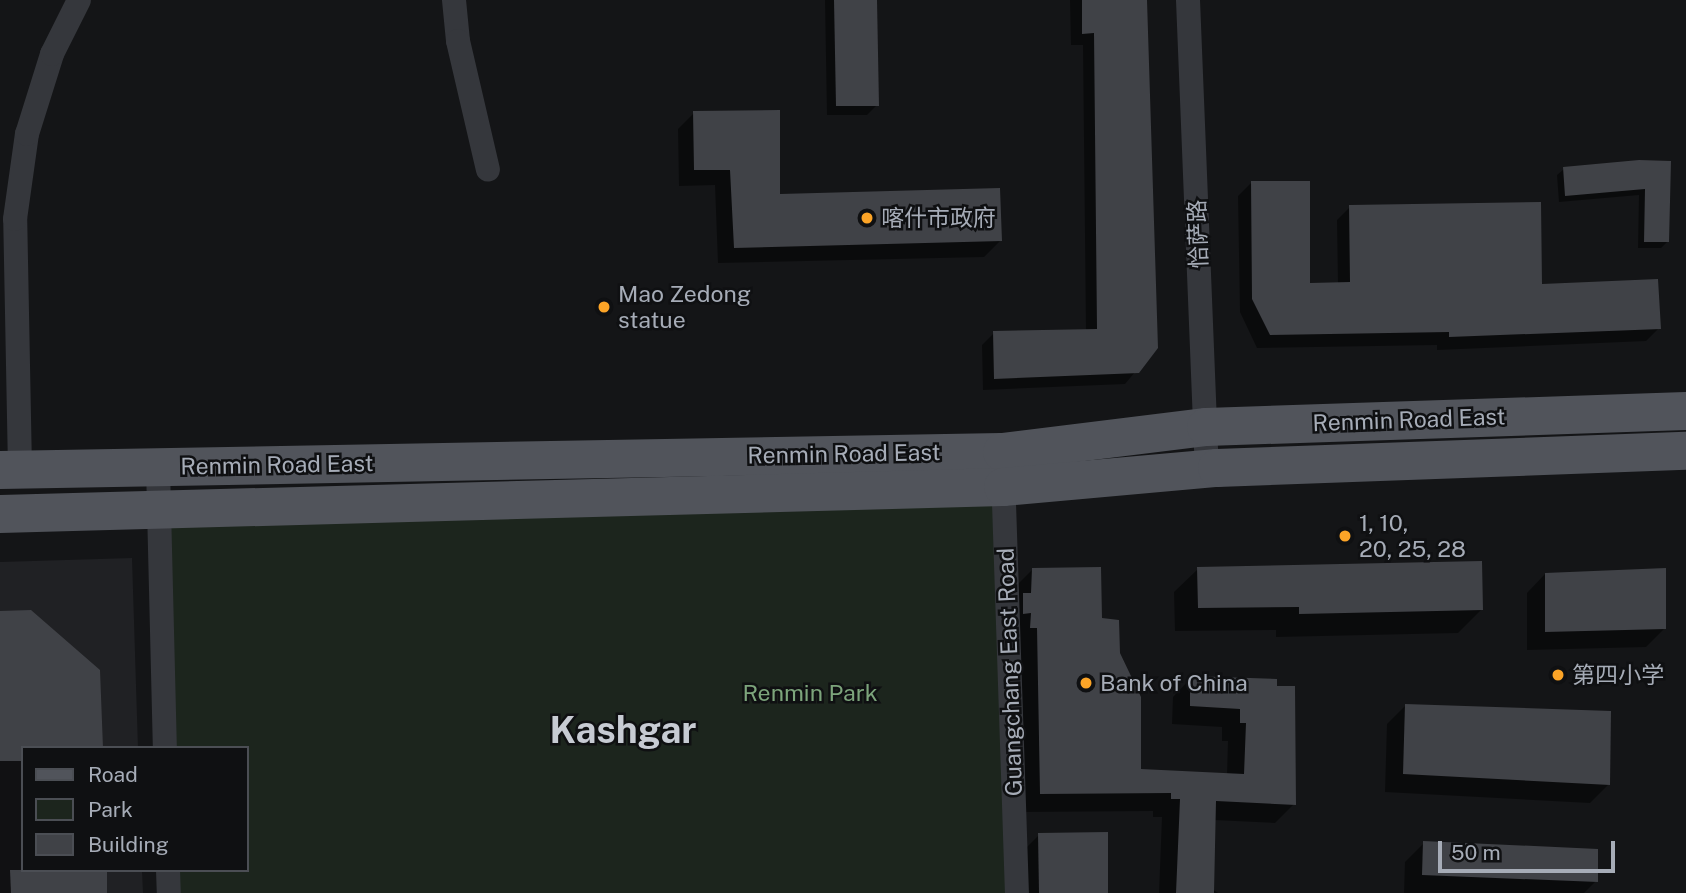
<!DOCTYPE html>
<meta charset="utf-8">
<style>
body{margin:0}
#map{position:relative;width:1686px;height:893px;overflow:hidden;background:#141517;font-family:"Public Sans","Noto Sans SC",sans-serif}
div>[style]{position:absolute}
.built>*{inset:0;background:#202124}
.green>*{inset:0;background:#1c251d}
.shadow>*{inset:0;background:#0007}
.building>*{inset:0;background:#404247}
.minor>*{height:24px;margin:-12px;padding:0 12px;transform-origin:12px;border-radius:12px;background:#35373c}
.primary>*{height:38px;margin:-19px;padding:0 19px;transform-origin:19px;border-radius:19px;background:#51545b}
.dots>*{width:19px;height:19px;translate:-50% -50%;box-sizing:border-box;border:4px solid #0f1012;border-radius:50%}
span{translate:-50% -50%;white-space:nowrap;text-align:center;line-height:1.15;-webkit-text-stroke:5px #0f1012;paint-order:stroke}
.poi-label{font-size:23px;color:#a6acb7}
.left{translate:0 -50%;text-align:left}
.street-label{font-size:23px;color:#a6acb7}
.park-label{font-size:23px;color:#7ca47b}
.town-label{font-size:37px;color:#c7cbd3;font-weight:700}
.legend{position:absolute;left:21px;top:746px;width:228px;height:126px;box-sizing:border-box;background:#0f1012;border:2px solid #4b4e54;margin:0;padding:9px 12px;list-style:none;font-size:21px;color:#a6acb7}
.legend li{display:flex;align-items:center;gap:14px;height:35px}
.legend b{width:35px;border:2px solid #4b4e54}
.scale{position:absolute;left:1438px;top:841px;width:177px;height:32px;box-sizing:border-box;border:4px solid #a6acb7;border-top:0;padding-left:9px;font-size:21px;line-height:24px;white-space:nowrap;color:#a6acb7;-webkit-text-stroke:5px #0f1012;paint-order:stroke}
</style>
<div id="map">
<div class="built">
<i style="clip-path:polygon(132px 558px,138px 748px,23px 748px,23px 870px,142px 870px,143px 893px,0 893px,0 562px)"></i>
</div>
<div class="green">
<i style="clip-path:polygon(1003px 487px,1017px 893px,169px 893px,168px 870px,247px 870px,247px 748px,165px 748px,158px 512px)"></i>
</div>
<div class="shadow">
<i style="clip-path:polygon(825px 0,875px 0,877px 105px,867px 115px,827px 115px)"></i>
<i style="clip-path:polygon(1070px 0,1146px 0,1156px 347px,1125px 384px,983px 390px,982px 345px,994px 333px,1086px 331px,1083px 45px,1071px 45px)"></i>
<i style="clip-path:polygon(694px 113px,779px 196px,1000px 241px,984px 257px,718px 263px,715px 185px,679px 186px,678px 129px)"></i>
<i style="clip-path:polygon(1669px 163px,1668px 241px,1661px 248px,1638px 248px,1639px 195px,1559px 202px,1557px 175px,1564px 169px)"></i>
<i style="clip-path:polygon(1251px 183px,1308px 285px,1338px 284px,1337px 220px,1350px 207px,1540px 286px,1659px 328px,1646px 341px,1437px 350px,1437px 345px,1257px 348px,1240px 312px,1238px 196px)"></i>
<i style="clip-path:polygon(1198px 569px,1482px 609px,1458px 633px,1276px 637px,1276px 630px,1175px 631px,1174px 592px)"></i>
<i style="clip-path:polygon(1032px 570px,1100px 620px,1119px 653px,1139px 770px,1227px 775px,1228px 741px,1222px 741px,1222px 727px,1172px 724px,1173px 697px,1191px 678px,1275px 681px,1294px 804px,1275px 823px,1214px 820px,1212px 889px,1218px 893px,1159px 893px,1162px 817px,1153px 817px,1153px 811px,1022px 812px,1014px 588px)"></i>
<i style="clip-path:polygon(1545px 574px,1665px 628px,1646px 647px,1527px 650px,1527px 593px)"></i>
<i style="clip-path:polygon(0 613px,23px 748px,23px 870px,104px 893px,0 893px)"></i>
<i style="clip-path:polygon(1405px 706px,1608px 785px,1590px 803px,1385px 792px,1387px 724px)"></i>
<i style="clip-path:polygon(1039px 835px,1107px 893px,1016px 893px,1015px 859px)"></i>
<i style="clip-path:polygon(1424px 843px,1596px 881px,1584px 893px,1404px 893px,1405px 862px)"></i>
</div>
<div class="building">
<i style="clip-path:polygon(834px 0,877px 0,879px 106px,836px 106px)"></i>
<i style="clip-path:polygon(1082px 0,1147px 0,1158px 348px,1139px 373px,994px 379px,993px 331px,1097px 329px,1094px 33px,1082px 34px)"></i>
<i style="clip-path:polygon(780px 110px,780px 194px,1000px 188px,1002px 241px,734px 248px,730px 170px,694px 170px,693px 111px)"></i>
<i style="clip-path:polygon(1639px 160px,1671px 161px,1669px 242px,1644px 242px,1645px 189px,1565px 196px,1563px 167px)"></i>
<i style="clip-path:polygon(1251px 181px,1310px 181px,1310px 283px,1350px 282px,1349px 205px,1541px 202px,1542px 284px,1658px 279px,1661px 329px,1449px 337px,1449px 332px,1270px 335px,1252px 299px)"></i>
<i style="clip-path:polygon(1482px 561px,1483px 610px,1299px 614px,1299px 607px,1198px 608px,1197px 567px)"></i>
<i style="clip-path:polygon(1101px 567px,1102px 618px,1119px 620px,1120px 653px,1141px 697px,1141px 769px,1244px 774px,1246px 723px,1240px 723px,1240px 709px,1190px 706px,1190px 676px,1277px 679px,1277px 686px,1295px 686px,1296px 805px,1216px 801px,1214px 893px,1176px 893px,1180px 799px,1171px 799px,1171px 793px,1040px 794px,1037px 628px,1030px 628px,1031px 613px,1023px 614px,1023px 593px,1031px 593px,1032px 568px)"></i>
<i style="clip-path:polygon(1666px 568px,1666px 629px,1545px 632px,1545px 573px)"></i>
<i style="clip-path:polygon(31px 610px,100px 670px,103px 748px,23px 748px,23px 761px,0 761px,0 611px)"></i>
<i style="clip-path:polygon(1405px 704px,1611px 711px,1610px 785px,1403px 774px)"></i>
<i style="clip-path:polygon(1108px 832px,1108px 893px,1039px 893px,1038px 833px)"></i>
<i style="clip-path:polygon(1423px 841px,1598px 849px,1598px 882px,1422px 875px)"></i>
<i style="clip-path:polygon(10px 870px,107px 870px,107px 893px,11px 893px)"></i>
</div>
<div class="minor">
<i style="left:454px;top:0;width:41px;rotate:84.4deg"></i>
<i style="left:458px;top:41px;width:132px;rotate:76.9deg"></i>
<i style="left:1188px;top:0;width:469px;rotate:87.7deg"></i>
<i style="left:158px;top:467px;width:281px;rotate:88.6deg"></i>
<i style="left:20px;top:469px;width:250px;rotate:-91.1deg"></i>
<i style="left:15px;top:219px;width:86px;rotate:-82deg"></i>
<i style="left:27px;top:134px;width:84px;rotate:-72.6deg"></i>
<i style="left:52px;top:54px;width:60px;rotate:-63.4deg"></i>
<i style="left:1003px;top:473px;width:420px;rotate:88.1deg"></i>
<i style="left:168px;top:870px;width:23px;rotate:88deg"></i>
</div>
<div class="primary">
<i style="left:0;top:470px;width:1002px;rotate:-1.03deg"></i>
<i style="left:1002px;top:452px;width:206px;rotate:-7deg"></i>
<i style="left:1206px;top:427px;width:480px;rotate:-1.9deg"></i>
<i style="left:0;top:514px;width:1003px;rotate:-1.54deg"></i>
<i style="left:1003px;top:487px;width:215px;rotate:-5.1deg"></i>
<i style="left:1217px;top:468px;width:469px;rotate:-2.1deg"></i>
</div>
<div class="dots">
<i style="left:867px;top:218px;background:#fca427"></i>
<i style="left:604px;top:307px;background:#fca427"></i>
<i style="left:1345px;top:536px;background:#fca427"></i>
<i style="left:1558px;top:675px;background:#fca427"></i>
<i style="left:1086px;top:683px;background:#fca427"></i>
</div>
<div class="poi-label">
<span class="left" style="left:881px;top:218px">喀什市政府</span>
<span class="left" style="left:618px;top:307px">Mao Zedong<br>statue</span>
<span class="left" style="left:1359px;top:536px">1, 10,<br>20, 25, 28</span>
<span class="left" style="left:1572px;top:675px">第四小学</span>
<span class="left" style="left:1100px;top:683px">Bank of China</span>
</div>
<div class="street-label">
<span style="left:1198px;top:234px;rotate:-92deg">恰萨路</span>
<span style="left:1409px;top:420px;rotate:-2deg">Renmin Road East</span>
<span style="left:844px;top:454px;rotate:-1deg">Renmin Road East</span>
<span style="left:277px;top:465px;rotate:-1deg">Renmin Road East</span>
<span style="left:1010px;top:672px;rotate:-92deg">Guangchang East Road</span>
</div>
<div class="park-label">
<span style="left:810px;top:693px">Renmin Park</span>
</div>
<div class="town-label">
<span style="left:623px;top:730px">Kashgar</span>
</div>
<ul class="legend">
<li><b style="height:9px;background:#51545b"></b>Road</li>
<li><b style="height:19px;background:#1c251d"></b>Park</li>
<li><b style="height:19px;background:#404247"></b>Building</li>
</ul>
<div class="scale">50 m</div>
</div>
